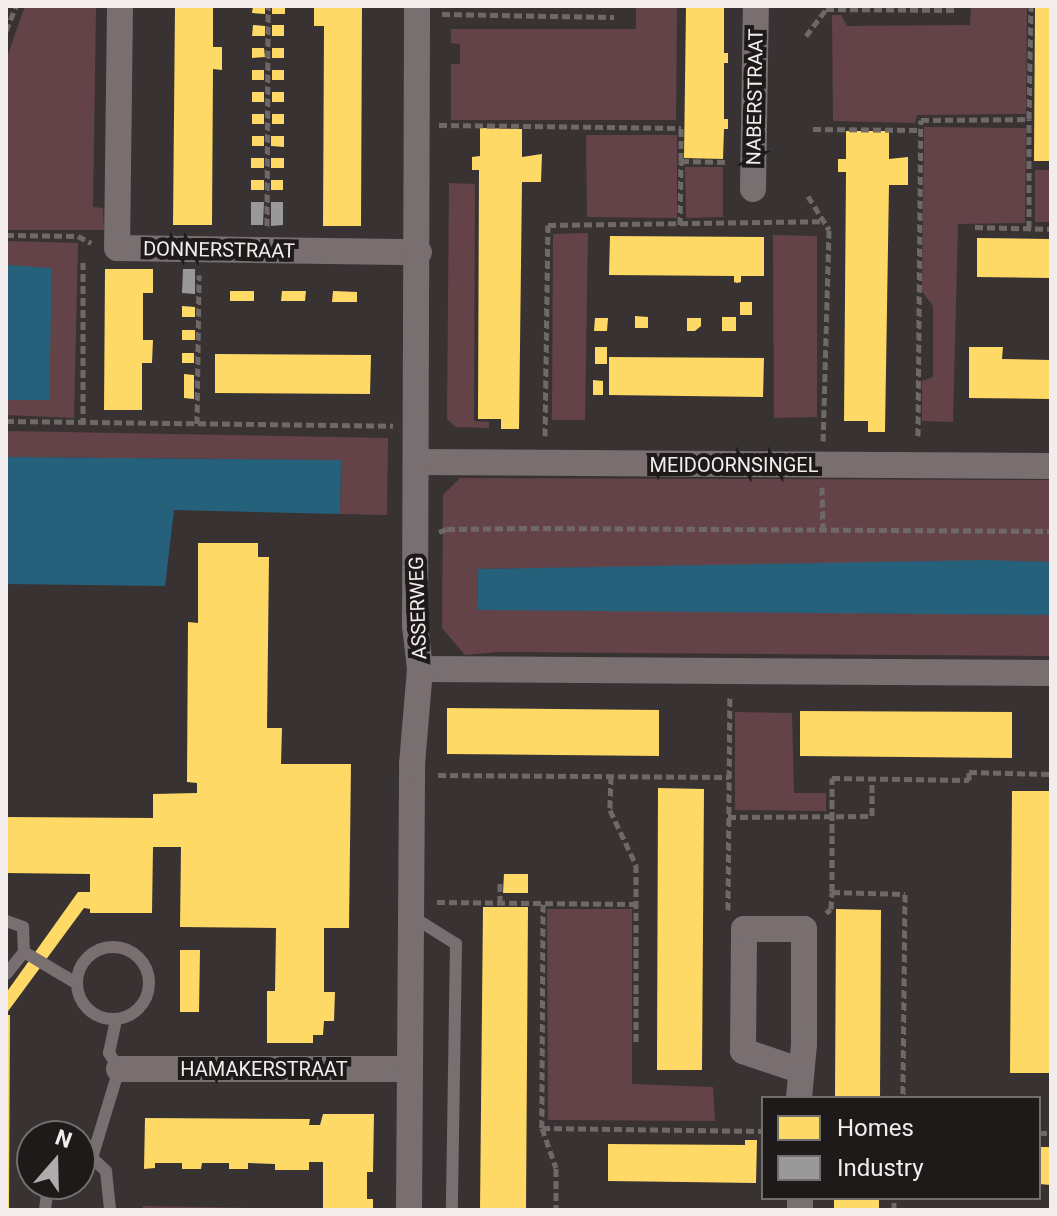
<!DOCTYPE html>
<style>
body{margin:0}
#map{position:relative;width:1057px;height:1216px;overflow:hidden;background:#383233;font-family:Roboto,sans-serif}
div>[style]{position:absolute}
.green>*{inset:0;background:#644348}
.water>*{inset:0;background:#26617c}
.homes>*{inset:0;background:#ffd966}
.industry>*{inset:0;background:#999}
.path>*{height:5px;margin-top:-2.5px;transform-origin:0;background:repeating-linear-gradient(90deg,#6f6869 0 8px,transparent 0 12px)}
.service>*{height:12px;margin:-6px;padding:0 6px;transform-origin:6px;border-radius:6px;background:#796f71}
.service>.ring{margin:-6px;padding:0;box-sizing:content-box;background:none;border:12px solid #796f71;border-radius:50%}
.minor>*{height:26px;margin:-13px;padding:0 13px;transform-origin:13px;border-radius:13px;background:#796f71}
span{translate:-50% -50%;white-space:nowrap;text-align:center;line-height:1.15;-webkit-text-stroke:8px #1e1a1a;paint-order:stroke}
.street-label{font-size:20px;color:#f3eced}
.frame{position:absolute;inset:0;border:8px solid #f3eced;pointer-events:none}
.legend{position:absolute;left:761px;top:1096px;width:280px;height:104px;box-sizing:border-box;background:#1e1a1a;border:2px solid #736e6e;margin:0;padding:10px 14px;list-style:none;font-size:24px;color:#f3eced}
.legend li{display:flex;align-items:center;gap:16px;height:40px}
.legend b{width:40px;border:2px solid #736e6e}
.north{position:absolute;left:16px;top:1120px;width:80px;height:80px;box-sizing:border-box;background:#1e1a1a;border:2px solid #736e6e;border-radius:50%;rotate:20deg;font-size:22px;font-weight:700;line-height:32px;text-align:center;color:#f3eced}
.north::after{content:'';display:block;margin:auto;width:28px;height:36px;background:#b2abac;clip-path:polygon(50% 0,100% 100%,50% 72%,0 100%)}
</style>
<div id="map">
<div class="green">
<i style="clip-path:polygon(25px 6px,96px 6px,93px 207px,103px 208px,104px 230px,6px 230px,6px 60px)"></i>
<i style="clip-path:polygon(636px 6px,677px 6px,676px 120px,451px 120px,451px 64px,460px 64px,460px 44px,451px 43px,451px 29px,636px 29px)"></i>
<i style="clip-path:polygon(971px 6px,1027px 6px,1026px 114px,917px 115px,915px 123px,833px 121px,832px 15px,841px 15px,847px 26px,970px 25px)"></i>
<i style="clip-path:polygon(924px 127px,1026px 128px,1025px 223px,958px 224px,953px 422px,922px 421px,922px 381px,933px 377px,933px 306px,922px 291px)"></i>
<i style="clip-path:polygon(586px 135px,677px 135px,677px 218px,587px 217px)"></i>
<i style="clip-path:polygon(685px 167px,723px 167px,723px 217px,686px 218px)"></i>
<i style="clip-path:polygon(1035px 170px,1051px 170px,1051px 222px,1035px 222px)"></i>
<i style="clip-path:polygon(449px 183px,475px 184px,474px 421px,489px 422px,489px 428px,456px 427px,447px 419px)"></i>
<i style="clip-path:polygon(588px 233px,585px 420px,552px 420px,553px 234px)"></i>
<i style="clip-path:polygon(773px 235px,817px 236px,817px 417px,774px 418px)"></i>
<i style="clip-path:polygon(6px 241px,78px 243px,74px 418px,6px 415px,6px 400px,48px 400px,52px 269px,6px 265px)"></i>
<i style="clip-path:polygon(6px 431px,388px 438px,387px 515px,340px 514px,341px 460px,6px 457px)"></i>
<i style="clip-path:polygon(460px 478px,1051px 480px,1051px 562px,478px 569px,477px 609px,1051px 615px,1051px 656px,498px 652px,465px 655px,442px 628px,443px 495px)"></i>
<i style="clip-path:polygon(735px 712px,792px 713px,794px 793px,826px 793px,826px 811px,735px 810px)"></i>
<i style="clip-path:polygon(547px 909px,632px 909px,632px 1084px,713px 1087px,715px 1121px,548px 1120px)"></i>
<i style="clip-path:polygon(143px 1206px,253px 1208px,253px 1210px,143px 1210px)"></i>
</div>
<div class="water">
<i style="clip-path:polygon(6px 265px,52px 268px,49px 400px,6px 400px)"></i>
<i style="clip-path:polygon(6px 457px,341px 460px,340px 514px,174px 510px,165px 586px,6px 584px)"></i>
<i style="clip-path:polygon(987px 560px,1051px 562px,1051px 615px,477px 610px,478px 569px)"></i>
</div>
<div class="homes">
<i style="clip-path:polygon(175px 6px,213px 6px,213px 47px,222px 47px,222px 70px,213px 69px,212px 225px,173px 225px)"></i>
<i style="clip-path:polygon(253px 6px,265px 6px,265px 14px,252px 13px)"></i>
<i style="clip-path:polygon(272px 6px,285px 6px,285px 14px,272px 14px)"></i>
<i style="clip-path:polygon(314px 6px,362px 6px,361px 226px,323px 226px,324px 26px,314px 26px)"></i>
<i style="clip-path:polygon(686px 6px,724px 6px,724px 53px,728px 53px,728px 63px,724px 63px,724px 119px,728px 119px,728px 129px,724px 129px,723px 159px,684px 158px)"></i>
<i style="clip-path:polygon(1035px 6px,1051px 6px,1051px 161px,1034px 161px)"></i>
<i style="clip-path:polygon(253px 25px,265px 26px,265px 36px,252px 36px)"></i>
<i style="clip-path:polygon(272px 25px,284px 25px,284px 36px,272px 36px)"></i>
<i style="clip-path:polygon(252px 48px,264px 48px,265px 57px,252px 58px)"></i>
<i style="clip-path:polygon(272px 48px,284px 48px,284px 58px,272px 58px)"></i>
<i style="clip-path:polygon(252px 70px,264px 70px,264px 80px,252px 80px)"></i>
<i style="clip-path:polygon(272px 70px,284px 70px,284px 80px,272px 80px)"></i>
<i style="clip-path:polygon(252px 92px,264px 92px,264px 102px,252px 102px)"></i>
<i style="clip-path:polygon(272px 92px,284px 92px,284px 102px,272px 102px)"></i>
<i style="clip-path:polygon(252px 114px,264px 114px,264px 124px,252px 124px)"></i>
<i style="clip-path:polygon(272px 114px,284px 114px,284px 124px,272px 124px)"></i>
<i style="clip-path:polygon(480px 128px,522px 129px,522px 157px,542px 154px,541px 182px,522px 182px,519px 429px,501px 429px,501px 419px,478px 419px,479px 170px,472px 170px,472px 157px,480px 156px)"></i>
<i style="clip-path:polygon(846px 131px,889px 131px,889px 159px,908px 157px,908px 185px,889px 185px,885px 432px,868px 432px,868px 421px,844px 421px,846px 172px,838px 172px,838px 159px,846px 159px)"></i>
<i style="clip-path:polygon(252px 136px,264px 136px,264px 146px,252px 146px)"></i>
<i style="clip-path:polygon(271px 136px,284px 136px,284px 147px,271px 146px)"></i>
<i style="clip-path:polygon(251px 158px,264px 158px,264px 168px,251px 168px)"></i>
<i style="clip-path:polygon(271px 158px,284px 158px,284px 168px,271px 168px)"></i>
<i style="clip-path:polygon(251px 180px,264px 180px,264px 190px,251px 190px)"></i>
<i style="clip-path:polygon(271px 180px,283px 180px,283px 190px,271px 190px)"></i>
<i style="clip-path:polygon(610px 236px,764px 237px,764px 276px,741px 276px,741px 282px,737px 283px,734px 282px,734px 276px,609px 275px)"></i>
<i style="clip-path:polygon(977px 238px,1051px 239px,1051px 278px,977px 277px)"></i>
<i style="clip-path:polygon(105px 269px,153px 269px,153px 293px,143px 293px,143px 340px,153px 340px,152px 363px,142px 363px,142px 410px,104px 410px)"></i>
<i style="clip-path:polygon(230px 291px,254px 291px,254px 301px,230px 301px)"></i>
<i style="clip-path:polygon(282px 291px,306px 291px,305px 301px,281px 301px)"></i>
<i style="clip-path:polygon(333px 291px,357px 292px,357px 302px,332px 302px)"></i>
<i style="clip-path:polygon(740px 302px,752px 302px,752px 315px,740px 315px)"></i>
<i style="clip-path:polygon(182px 306px,195px 307px,195px 317px,182px 317px)"></i>
<i style="clip-path:polygon(635px 316px,648px 317px,648px 328px,635px 328px)"></i>
<i style="clip-path:polygon(722px 317px,736px 317px,736px 331px,722px 331px)"></i>
<i style="clip-path:polygon(595px 318px,608px 318px,607px 331px,594px 331px)"></i>
<i style="clip-path:polygon(687px 318px,701px 318px,701px 326px,695px 331px,687px 331px)"></i>
<i style="clip-path:polygon(182px 330px,195px 330px,195px 340px,182px 340px)"></i>
<i style="clip-path:polygon(595px 347px,607px 347px,607px 364px,595px 364px)"></i>
<i style="clip-path:polygon(969px 347px,1003px 347px,1002px 359px,1051px 360px,1051px 399px,969px 398px)"></i>
<i style="clip-path:polygon(182px 353px,194px 353px,194px 363px,182px 363px)"></i>
<i style="clip-path:polygon(215px 354px,371px 355px,370px 394px,215px 393px)"></i>
<i style="clip-path:polygon(609px 357px,764px 358px,763px 397px,609px 395px)"></i>
<i style="clip-path:polygon(184px 374px,194px 375px,194px 399px,184px 398px)"></i>
<i style="clip-path:polygon(593px 380px,603px 381px,603px 395px,593px 395px)"></i>
<i style="clip-path:polygon(198px 543px,258px 543px,258px 557px,269px 557px,267px 728px,282px 728px,281px 764px,351px 764px,349px 928px,324px 928px,324px 992px,335px 992px,334px 1021px,324px 1021px,323px 1035px,313px 1035px,313px 1043px,267px 1043px,267px 991px,275px 991px,276px 928px,180px 927px,181px 847px,153px 847px,152px 913px,90px 913px,90px 909px,84px 908px,6px 1014px,6px 993px,78px 892px,90px 892px,90px 874px,6px 873px,6px 817px,153px 818px,153px 794px,197px 793px,197px 783px,187px 782px,188px 622px,198px 623px)"></i>
<i style="clip-path:polygon(447px 708px,659px 710px,659px 756px,447px 754px)"></i>
<i style="clip-path:polygon(800px 711px,1012px 712px,1012px 758px,800px 756px)"></i>
<i style="clip-path:polygon(658px 788px,704px 789px,702px 1070px,657px 1070px)"></i>
<i style="clip-path:polygon(1012px 791px,1051px 791px,1051px 1073px,1010px 1073px)"></i>
<i style="clip-path:polygon(504px 874px,528px 874px,528px 893px,503px 893px)"></i>
<i style="clip-path:polygon(483px 907px,528px 907px,526px 1210px,480px 1210px)"></i>
<i style="clip-path:polygon(836px 909px,881px 910px,880px 1098px,835px 1098px)"></i>
<i style="clip-path:polygon(180px 950px,200px 950px,199px 1012px,180px 1012px)"></i>
<i style="clip-path:polygon(6px 1015px,10px 1015px,9px 1210px,6px 1210px)"></i>
<i style="clip-path:polygon(323px 1114px,374px 1114px,373px 1172px,367px 1172px,367px 1199px,373px 1199px,373px 1210px,323px 1210px,323px 1162px,309px 1162px,309px 1170px,275px 1170px,275px 1164px,248px 1163px,248px 1169px,229px 1169px,229px 1163px,202px 1163px,201px 1169px,182px 1169px,182px 1163px,155px 1163px,155px 1168px,144px 1169px,145px 1118px,310px 1119px,309px 1125px,320px 1125px)"></i>
<i style="clip-path:polygon(745px 1140px,757px 1140px,756px 1183px,608px 1181px,608px 1144px,745px 1145px)"></i>
<i style="clip-path:polygon(1039px 1147px,1051px 1147px,1051px 1185px,1039px 1184px)"></i>
<i style="clip-path:polygon(834px 1198px,879px 1198px,879px 1210px,834px 1210px)"></i>
</div>
<div class="industry">
<i style="clip-path:polygon(251px 202px,264px 202px,263px 225px,251px 225px)"></i>
<i style="clip-path:polygon(271px 202px,283px 202px,283px 225px,271px 226px)"></i>
<i style="clip-path:polygon(183px 269px,195px 269px,195px 294px,182px 293px)"></i>
</div>
<div class="path">
<i style="left:442px;top:14px;width:172px;rotate:1deg"></i>
<i style="left:6px;top:31px;width:27px;rotate:-68deg"></i>
<i style="left:806px;top:36px;width:34px;rotate:-53deg"></i>
<i style="left:826px;top:9px;width:132px;rotate:0.4deg"></i>
<i style="left:439px;top:125px;width:242px;rotate:0.7deg"></i>
<i style="left:681px;top:128px;width:33px;rotate:90deg"></i>
<i style="left:681px;top:161px;width:47px;rotate:1.2deg"></i>
<i style="left:813px;top:129px;width:108px;rotate:0.5deg"></i>
<i style="left:808px;top:196px;width:40px;rotate:58deg"></i>
<i style="left:829px;top:230px;width:211px;rotate:91.6deg"></i>
<i style="left:680px;top:225px;width:64px;rotate:-89.1deg"></i>
<i style="left:267px;top:226px;width:220px;rotate:-89.7deg"></i>
<i style="left:975px;top:227px;width:76px;rotate:1.5deg"></i>
<i style="left:1029px;top:228px;width:109px;rotate:-90deg"></i>
<i style="left:6px;top:235px;width:72px;rotate:0.8deg"></i>
<i style="left:78px;top:236px;width:15px;rotate:28deg"></i>
<i style="left:83px;top:262px;width:161px;rotate:90deg"></i>
<i style="left:6px;top:421px;width:387px;rotate:0.7deg"></i>
<i style="left:197px;top:424px;width:149px;rotate:-89.2deg"></i>
<i style="left:545px;top:436px;width:211px;rotate:-89.2deg"></i>
<i style="left:548px;top:225px;width:275px;rotate:-0.8deg"></i>
<i style="left:918px;top:436px;width:316px;rotate:-89.5deg"></i>
<i style="left:921px;top:120px;width:108px;rotate:-0.5deg"></i>
<i style="left:1029px;top:119px;width:113px;rotate:-89deg"></i>
<i style="left:822px;top:487px;width:43px;rotate:88.7deg"></i>
<i style="left:439px;top:532px;width:9px;rotate:-21deg"></i>
<i style="left:447px;top:529px;width:84px;rotate:-0.7deg"></i>
<i style="left:531px;top:528px;width:520px;rotate:0.33deg"></i>
<i style="left:438px;top:775px;width:291px;rotate:0.4deg"></i>
<i style="left:611px;top:776px;width:34px;rotate:92deg"></i>
<i style="left:610px;top:810px;width:61px;rotate:64.7deg"></i>
<i style="left:636px;top:865px;width:180px;rotate:90deg"></i>
<i style="left:728px;top:817px;width:144px;rotate:-0.4deg"></i>
<i style="left:872px;top:816px;width:37px;rotate:-90deg"></i>
<i style="left:832px;top:892px;width:73px;rotate:1.6deg"></i>
<i style="left:905px;top:894px;width:204px;rotate:90.6deg"></i>
<i style="left:437px;top:902px;width:199px;rotate:0.6deg"></i>
<i style="left:500px;top:904px;width:22px;rotate:-90deg"></i>
<i style="left:543px;top:904px;width:224px;rotate:90.3deg"></i>
<i style="left:542px;top:1128px;width:42px;rotate:70.7deg"></i>
<i style="left:556px;top:1168px;width:42px;rotate:90deg"></i>
<i style="left:728px;top:910px;width:214px;rotate:-89.5deg"></i>
<i style="left:826px;top:913px;width:6px;rotate:-39deg"></i>
<i style="left:831px;top:909px;width:17px;rotate:-87deg"></i>
<i style="left:832px;top:892px;width:114px;rotate:-90deg"></i>
<i style="left:832px;top:778px;width:137px;rotate:0.8deg"></i>
<i style="left:969px;top:780px;width:8px;rotate:-90deg"></i>
<i style="left:969px;top:772px;width:82px;rotate:1.4deg"></i>
<i style="left:542px;top:1128px;width:221px;rotate:0.8deg"></i>
<i style="left:1039px;top:1133px;width:12px"></i>
<i style="left:894px;top:1210px;width:12px;rotate:-90deg"></i>
</div>
<div class="service">
<i style="left:413px;top:917px;width:51px;rotate:32.1deg"></i>
<i style="left:456px;top:944px;width:266px;rotate:90.9deg"></i>
<i style="left:6px;top:921px;width:18px;rotate:19deg"></i>
<i style="left:23px;top:927px;width:25px;rotate:88deg"></i>
<i style="left:24px;top:952px;width:28px;rotate:129deg"></i>
<i class="ring" style="left:77px;top:947px;width:60px;height:60px"></i>
<i style="left:24px;top:952px;width:61px;rotate:30.8deg"></i>
<i style="left:92px;top:1158px;width:93px;rotate:-73.1deg"></i>
<i style="left:119px;top:1069px;width:19px;rotate:-122deg"></i>
<i style="left:109px;top:1053px;width:34px;rotate:-78deg"></i>
<i style="left:92px;top:1158px;width:19px;rotate:43deg"></i>
<i style="left:106px;top:1171px;width:39px;rotate:84deg"></i>
<i style="left:45px;top:1210px;width:26px;rotate:-83deg"></i>
</div>
<div class="minor">
<i style="left:120px;top:6px;width:242px;rotate:90.7deg"></i>
<i style="left:117px;top:248px;width:302px;rotate:0.8deg"></i>
<i style="left:753px;top:189px;width:183px;rotate:-89.1deg"></i>
<i style="left:416px;top:462px;width:635px;rotate:0.36deg"></i>
<i style="left:420px;top:669px;width:631px;rotate:0.36deg"></i>
<i style="left:119px;top:1069px;width:290px"></i>
<i style="left:799px;top:1070px;width:59px;rotate:-161.3deg"></i>
<i style="left:743px;top:1051px;width:122px;rotate:-89.5deg"></i>
<i style="left:744px;top:929px;width:60px"></i>
<i style="left:804px;top:929px;width:115px;rotate:90deg"></i>
<i style="left:804px;top:1044px;width:54px;rotate:95.3deg"></i>
<i style="left:800px;top:1198px;width:12px;rotate:90deg"></i>
<i style="left:409px;top:1210px;width:446px;rotate:-89.6deg"></i>
<i style="left:412px;top:764px;width:95px;rotate:-85.2deg"></i>
<i style="left:420px;top:669px;width:44px;rotate:-96.5deg"></i>
<i style="left:415px;top:625px;width:619px;rotate:-89.81deg"></i>
</div>
<div class="street-label">
<span style="left:755px;top:97px;rotate:-89deg">NABERSTRAAT</span>
<span style="left:219px;top:250px;rotate:1deg">DONNERSTRAAT</span>
<span style="left:734px;top:465px">MEIDOORNSINGEL</span>
<span style="left:418px;top:608px;rotate:-92deg">ASSERWEG</span>
<span style="left:264px;top:1069px">HAMAKERSTRAAT</span>
</div>
<div class="frame"></div>
<ul class="legend">
<li><b style="height:22px;background:#ffd966"></b>Homes</li>
<li><b style="height:22px;background:#999"></b>Industry</li>
</ul>
<div class="north">N</div>
</div>
